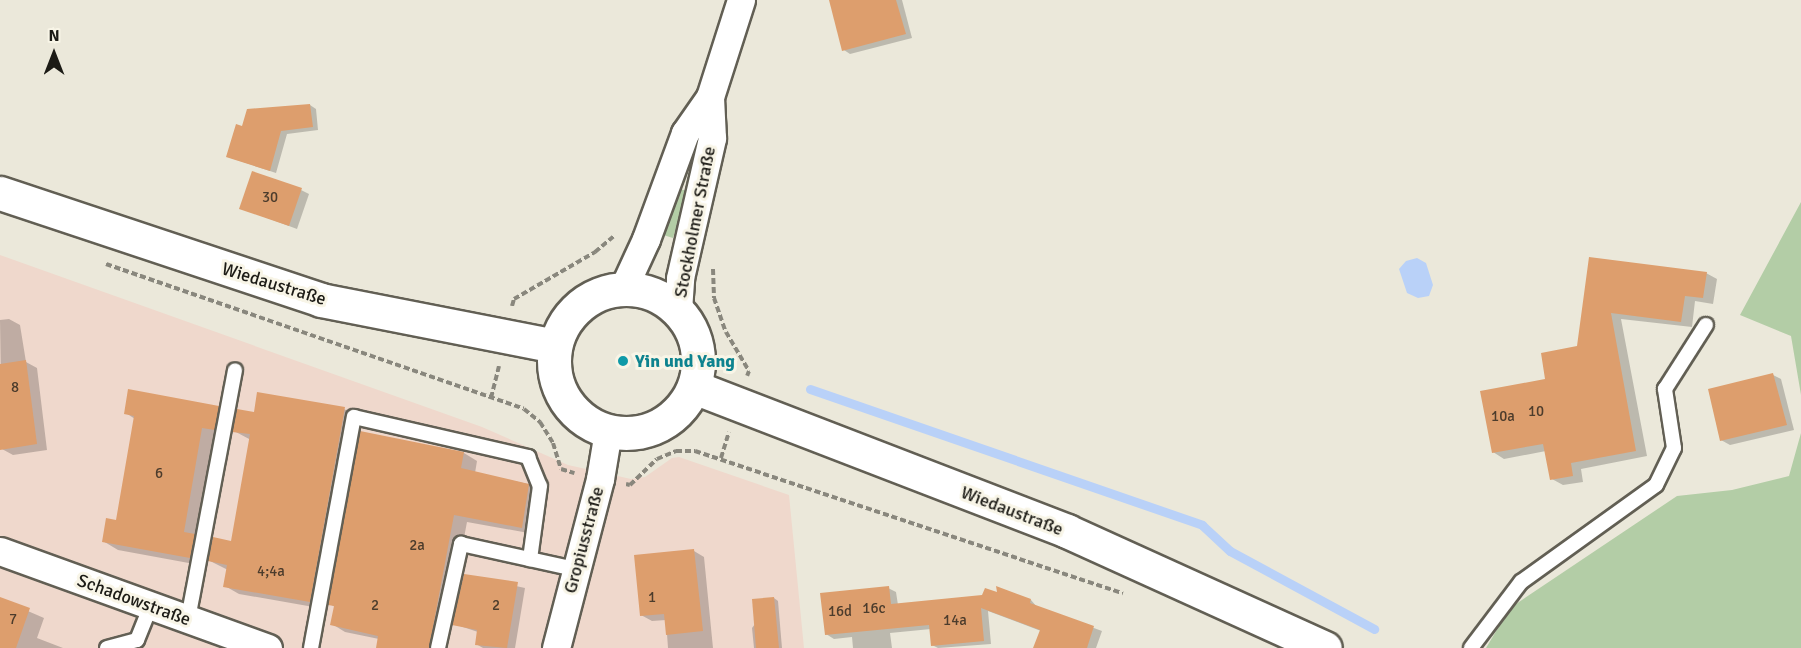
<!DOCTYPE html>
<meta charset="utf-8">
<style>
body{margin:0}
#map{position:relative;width:1801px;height:648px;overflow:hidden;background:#ebe8da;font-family:Signika,sans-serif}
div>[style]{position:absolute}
.commercial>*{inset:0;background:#efd8cc}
.green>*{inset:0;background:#b3cda6}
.water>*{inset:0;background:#b9d1f8}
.shadow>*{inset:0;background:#0003}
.stream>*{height:9px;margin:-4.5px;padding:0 4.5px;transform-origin:4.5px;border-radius:4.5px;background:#b9d1f8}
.building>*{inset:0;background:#dd9e6d}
.path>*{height:4px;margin-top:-2px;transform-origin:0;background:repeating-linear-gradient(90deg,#89877d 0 6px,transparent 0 9px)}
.roads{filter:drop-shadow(2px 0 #625f54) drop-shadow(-2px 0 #625f54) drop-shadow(0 2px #625f54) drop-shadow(0 -2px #625f54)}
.service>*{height:14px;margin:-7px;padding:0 7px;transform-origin:7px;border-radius:7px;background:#fff}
.minor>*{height:27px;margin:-13.5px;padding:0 13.5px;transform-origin:13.5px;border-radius:13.5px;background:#fff}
.secondary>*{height:33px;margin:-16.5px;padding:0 16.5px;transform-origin:16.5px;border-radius:16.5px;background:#fff}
.secondary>.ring{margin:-16.5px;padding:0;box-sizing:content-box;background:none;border:33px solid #fff;border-radius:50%}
.dots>*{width:16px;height:16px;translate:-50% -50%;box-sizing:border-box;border:3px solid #f8f5e7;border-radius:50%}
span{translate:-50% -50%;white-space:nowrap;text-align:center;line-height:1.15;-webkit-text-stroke:6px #f8f5e7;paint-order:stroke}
.number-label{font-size:15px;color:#4c3c2c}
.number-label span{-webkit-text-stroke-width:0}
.street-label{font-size:18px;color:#1c1b16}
.culture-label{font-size:18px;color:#0d838f;font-weight:700}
.left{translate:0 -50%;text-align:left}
.north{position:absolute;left:24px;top:24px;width:60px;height:60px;-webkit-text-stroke:4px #f8f5e7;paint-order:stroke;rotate:0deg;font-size:16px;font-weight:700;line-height:24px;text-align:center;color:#1c1b16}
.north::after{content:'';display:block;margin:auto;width:21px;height:27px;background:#1c1b16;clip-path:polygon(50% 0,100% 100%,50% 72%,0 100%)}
</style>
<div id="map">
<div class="commercial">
<i style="clip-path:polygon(0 255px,482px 427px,568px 465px,631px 479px,645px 477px,672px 458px,679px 457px,789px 495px,804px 648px,0 648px)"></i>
</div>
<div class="green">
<i style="clip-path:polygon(678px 189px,684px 190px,686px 196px,673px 238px,660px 234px)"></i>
<i style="clip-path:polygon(1801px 202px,1801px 395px,1791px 336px,1740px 315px)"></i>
<i style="clip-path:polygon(1801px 433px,1801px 648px,1486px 648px,1510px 608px,1677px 496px,1732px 490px,1789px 476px)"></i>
</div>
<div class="water">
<i style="clip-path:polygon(1417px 258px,1426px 263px,1433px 285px,1429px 296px,1418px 298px,1407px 293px,1399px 269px,1406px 261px)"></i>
</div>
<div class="shadow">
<i style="clip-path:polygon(830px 0,902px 0,912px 38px,850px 54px,844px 50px)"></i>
<i style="clip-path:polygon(310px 105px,316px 109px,318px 130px,287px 134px,276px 173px,228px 157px,243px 128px)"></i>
<i style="clip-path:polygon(301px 190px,309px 194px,297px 229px,241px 208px)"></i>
<i style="clip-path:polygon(1590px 259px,1706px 273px,1717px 279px,1713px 304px,1695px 301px,1692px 327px,1621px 319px,1647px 456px,1581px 469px,1583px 482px,1563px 485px,1552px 479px,1546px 451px,1504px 459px,1493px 452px,1547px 380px,1579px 348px)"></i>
<i style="clip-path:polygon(9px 319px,20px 325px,26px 362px,37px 368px,47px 450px,13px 455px,2px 449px,0 320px)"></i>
<i style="clip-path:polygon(1773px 375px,1781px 379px,1794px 430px,1730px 445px,1721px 440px)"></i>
<i style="clip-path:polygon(219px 407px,233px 416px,229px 437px,217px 435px,199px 538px,209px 544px,205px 566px,118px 550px,103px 541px,118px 522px,135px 419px,126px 413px)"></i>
<i style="clip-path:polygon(344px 409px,358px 417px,325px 609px,239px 594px,225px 586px,228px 570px,210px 561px,233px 543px,251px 440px,234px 431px,255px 414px)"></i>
<i style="clip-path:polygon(362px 433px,464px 453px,477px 461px,475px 473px,528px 484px,541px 492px,534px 534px,467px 522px,443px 648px,378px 648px,379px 639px,345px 632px,332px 624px,335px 607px,330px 604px)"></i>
<i style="clip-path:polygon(694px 551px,704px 557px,713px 648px,668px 648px,666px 620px,652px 621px,641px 615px)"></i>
<i style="clip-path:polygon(465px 575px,525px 588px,515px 648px,483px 648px,476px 644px,478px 632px,454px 624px)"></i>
<i style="clip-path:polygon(888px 588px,896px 592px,898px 605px,1031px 600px,1037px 607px,1102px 631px,1096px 648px,1039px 648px,1041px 631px,988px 611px,991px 644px,938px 648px,932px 645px,931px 629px,890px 633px,892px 648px,853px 648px,852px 637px,834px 639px,826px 634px)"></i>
<i style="clip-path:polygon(774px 598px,778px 601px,782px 648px,754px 648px,752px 628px)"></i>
<i style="clip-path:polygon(0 599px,44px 618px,37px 638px,63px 648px,0 648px)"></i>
</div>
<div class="stream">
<i style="left:810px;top:389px;width:415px;rotate:19.1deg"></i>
<i style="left:1202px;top:525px;width:38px;rotate:43deg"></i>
<i style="left:1230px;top:551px;width:164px;rotate:28.4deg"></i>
</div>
<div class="building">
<i style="clip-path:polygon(829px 0,896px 0,906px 34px,842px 51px)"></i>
<i style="clip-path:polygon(310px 104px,313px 127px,281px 131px,270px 171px,226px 157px,236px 124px,242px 126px,247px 109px)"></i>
<i style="clip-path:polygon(252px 171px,302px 188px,289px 226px,239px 209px)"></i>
<i style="clip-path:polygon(1589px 257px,1707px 272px,1703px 298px,1685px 296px,1681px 322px,1611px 313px,1636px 451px,1571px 463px,1573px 476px,1550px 480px,1543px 444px,1492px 453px,1480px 391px,1545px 379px,1541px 353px,1577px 346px)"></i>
<i style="clip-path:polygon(26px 360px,37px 444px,0 450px,0 364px)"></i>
<i style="clip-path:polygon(1773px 373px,1787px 425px,1720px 441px,1708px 389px)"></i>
<i style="clip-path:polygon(128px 389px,219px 406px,215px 430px,202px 428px,184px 532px,195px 534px,190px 558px,102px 542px,106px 518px,116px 520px,134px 416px,124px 414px)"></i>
<i style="clip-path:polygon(257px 392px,345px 407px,310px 602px,223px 587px,227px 565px,208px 561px,213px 537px,231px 541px,250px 434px,232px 432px,237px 409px,254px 412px)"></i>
<i style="clip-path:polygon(360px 431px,464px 452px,461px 468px,529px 484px,522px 528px,454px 515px,429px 648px,376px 648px,378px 636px,330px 625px,334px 606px,328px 605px)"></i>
<i style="clip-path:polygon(694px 549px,703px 631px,666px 635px,664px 614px,640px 616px,634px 555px)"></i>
<i style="clip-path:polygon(464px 574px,518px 582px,507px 648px,475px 645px,477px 630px,452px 625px)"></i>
<i style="clip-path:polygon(889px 586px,891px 604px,982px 595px,985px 588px,997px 592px,996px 586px,1031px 599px,1030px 603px,1094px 626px,1087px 648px,1033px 648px,1040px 630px,981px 608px,984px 641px,931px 646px,929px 625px,825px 635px,820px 593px)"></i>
<i style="clip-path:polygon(0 597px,30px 608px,16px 648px,0 648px)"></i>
<i style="clip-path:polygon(774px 597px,779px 648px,756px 648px,752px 599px)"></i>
</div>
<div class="path">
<i style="left:106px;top:264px;width:442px;rotate:19.1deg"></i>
<i style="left:524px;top:409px;width:21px;rotate:39deg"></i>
<i style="left:540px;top:422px;width:25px;rotate:58deg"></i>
<i style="left:553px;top:443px;width:27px;rotate:73deg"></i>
<i style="left:561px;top:469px;width:14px;rotate:17deg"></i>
<i style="left:713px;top:269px;width:29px;rotate:88deg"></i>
<i style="left:714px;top:298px;width:36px;rotate:71deg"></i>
<i style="left:726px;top:332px;width:45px;rotate:59.5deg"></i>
<i style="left:749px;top:371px;width:5px;rotate:112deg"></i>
<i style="left:512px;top:306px;width:7px;rotate:-74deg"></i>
<i style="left:514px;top:299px;width:94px;rotate:-30.1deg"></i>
<i style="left:595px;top:252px;width:26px;rotate:-40deg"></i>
<i style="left:491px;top:398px;width:33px;rotate:-76deg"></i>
<i style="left:721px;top:458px;width:27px;rotate:-73deg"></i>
<i style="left:626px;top:484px;width:4px;rotate:14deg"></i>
<i style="left:630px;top:485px;width:37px;rotate:-44deg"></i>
<i style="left:657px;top:459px;width:21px;rotate:-23deg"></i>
<i style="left:676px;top:451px;width:19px"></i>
<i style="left:695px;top:451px;width:451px;rotate:18.4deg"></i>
</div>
<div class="roads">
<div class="service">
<i style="left:188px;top:619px;width:253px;rotate:-79.3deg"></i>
<i style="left:107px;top:648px;width:31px;rotate:-15deg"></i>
<i style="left:137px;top:640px;width:37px;rotate:-68deg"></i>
<i style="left:311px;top:648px;width:235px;rotate:-79.5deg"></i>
<i style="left:354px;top:417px;width:179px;rotate:12.9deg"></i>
<i style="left:528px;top:457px;width:31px;rotate:68deg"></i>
<i style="left:540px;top:486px;width:74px;rotate:97.8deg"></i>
<i style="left:438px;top:648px;width:107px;rotate:-77.5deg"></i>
<i style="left:461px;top:544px;width:117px;rotate:12.4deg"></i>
<i style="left:1471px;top:648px;width:83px;rotate:-52.9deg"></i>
<i style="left:1521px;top:582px;width:166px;rotate:-35.7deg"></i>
<i style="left:1656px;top:485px;width:41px;rotate:-64.1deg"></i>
<i style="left:1674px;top:448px;width:60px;rotate:-98.7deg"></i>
<i style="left:1665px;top:389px;width:76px;rotate:-57.4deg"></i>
</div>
<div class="minor">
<i style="left:623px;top:289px;width:55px;rotate:-65.3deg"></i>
<i style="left:646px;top:239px;width:113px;rotate:-69.8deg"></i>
<i style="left:685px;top:133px;width:44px;rotate:-55.2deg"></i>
<i style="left:710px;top:97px;width:102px;rotate:-72.3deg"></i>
<i style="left:678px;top:310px;width:32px;rotate:-86deg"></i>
<i style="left:680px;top:278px;width:144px;rotate:-77.1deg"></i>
<i style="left:712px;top:138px;width:41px;rotate:-92.8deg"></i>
<i style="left:0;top:551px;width:285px;rotate:19.9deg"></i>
<i style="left:556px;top:648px;width:175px;rotate:-75.4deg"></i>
<i style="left:600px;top:479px;width:49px;rotate:-80.5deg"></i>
</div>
<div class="secondary">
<i style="left:0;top:193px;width:338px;rotate:18.4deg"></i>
<i style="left:321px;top:300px;width:238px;rotate:11.1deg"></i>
<i class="ring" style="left:554px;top:289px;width:111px;height:111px"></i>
<i style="left:694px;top:387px;width:400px;rotate:21.1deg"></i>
<i style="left:1067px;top:531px;width:283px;rotate:24.4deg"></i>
</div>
</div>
<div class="dots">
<i style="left:623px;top:361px;background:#0f9aa8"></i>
</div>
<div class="number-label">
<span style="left:270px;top:198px">30</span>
<span style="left:15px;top:388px">8</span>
<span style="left:1536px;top:412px">10</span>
<span style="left:1503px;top:417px">10a</span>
<span style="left:159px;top:474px">6</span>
<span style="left:417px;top:546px">2a</span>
<span style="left:271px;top:572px">4;4a</span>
<span style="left:652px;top:598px">1</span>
<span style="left:375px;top:606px">2</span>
<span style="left:496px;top:606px">2</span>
<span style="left:874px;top:609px">16c</span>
<span style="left:840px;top:612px">16d</span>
<span style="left:13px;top:620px">7</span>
<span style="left:955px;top:621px">14a</span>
</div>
<div class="street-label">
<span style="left:695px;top:222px;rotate:-79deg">Stockholmer Straße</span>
<span style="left:274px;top:284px;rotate:17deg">Wiedaustraße</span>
<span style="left:1012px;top:511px;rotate:21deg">Wiedaustraße</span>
<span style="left:584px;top:540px;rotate:-75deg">Gropiusstraße</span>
<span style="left:134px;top:600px;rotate:20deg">Schadowstraße</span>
</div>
<div class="culture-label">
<span class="left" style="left:635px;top:361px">Yin und Yang</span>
</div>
<div class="north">N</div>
</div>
